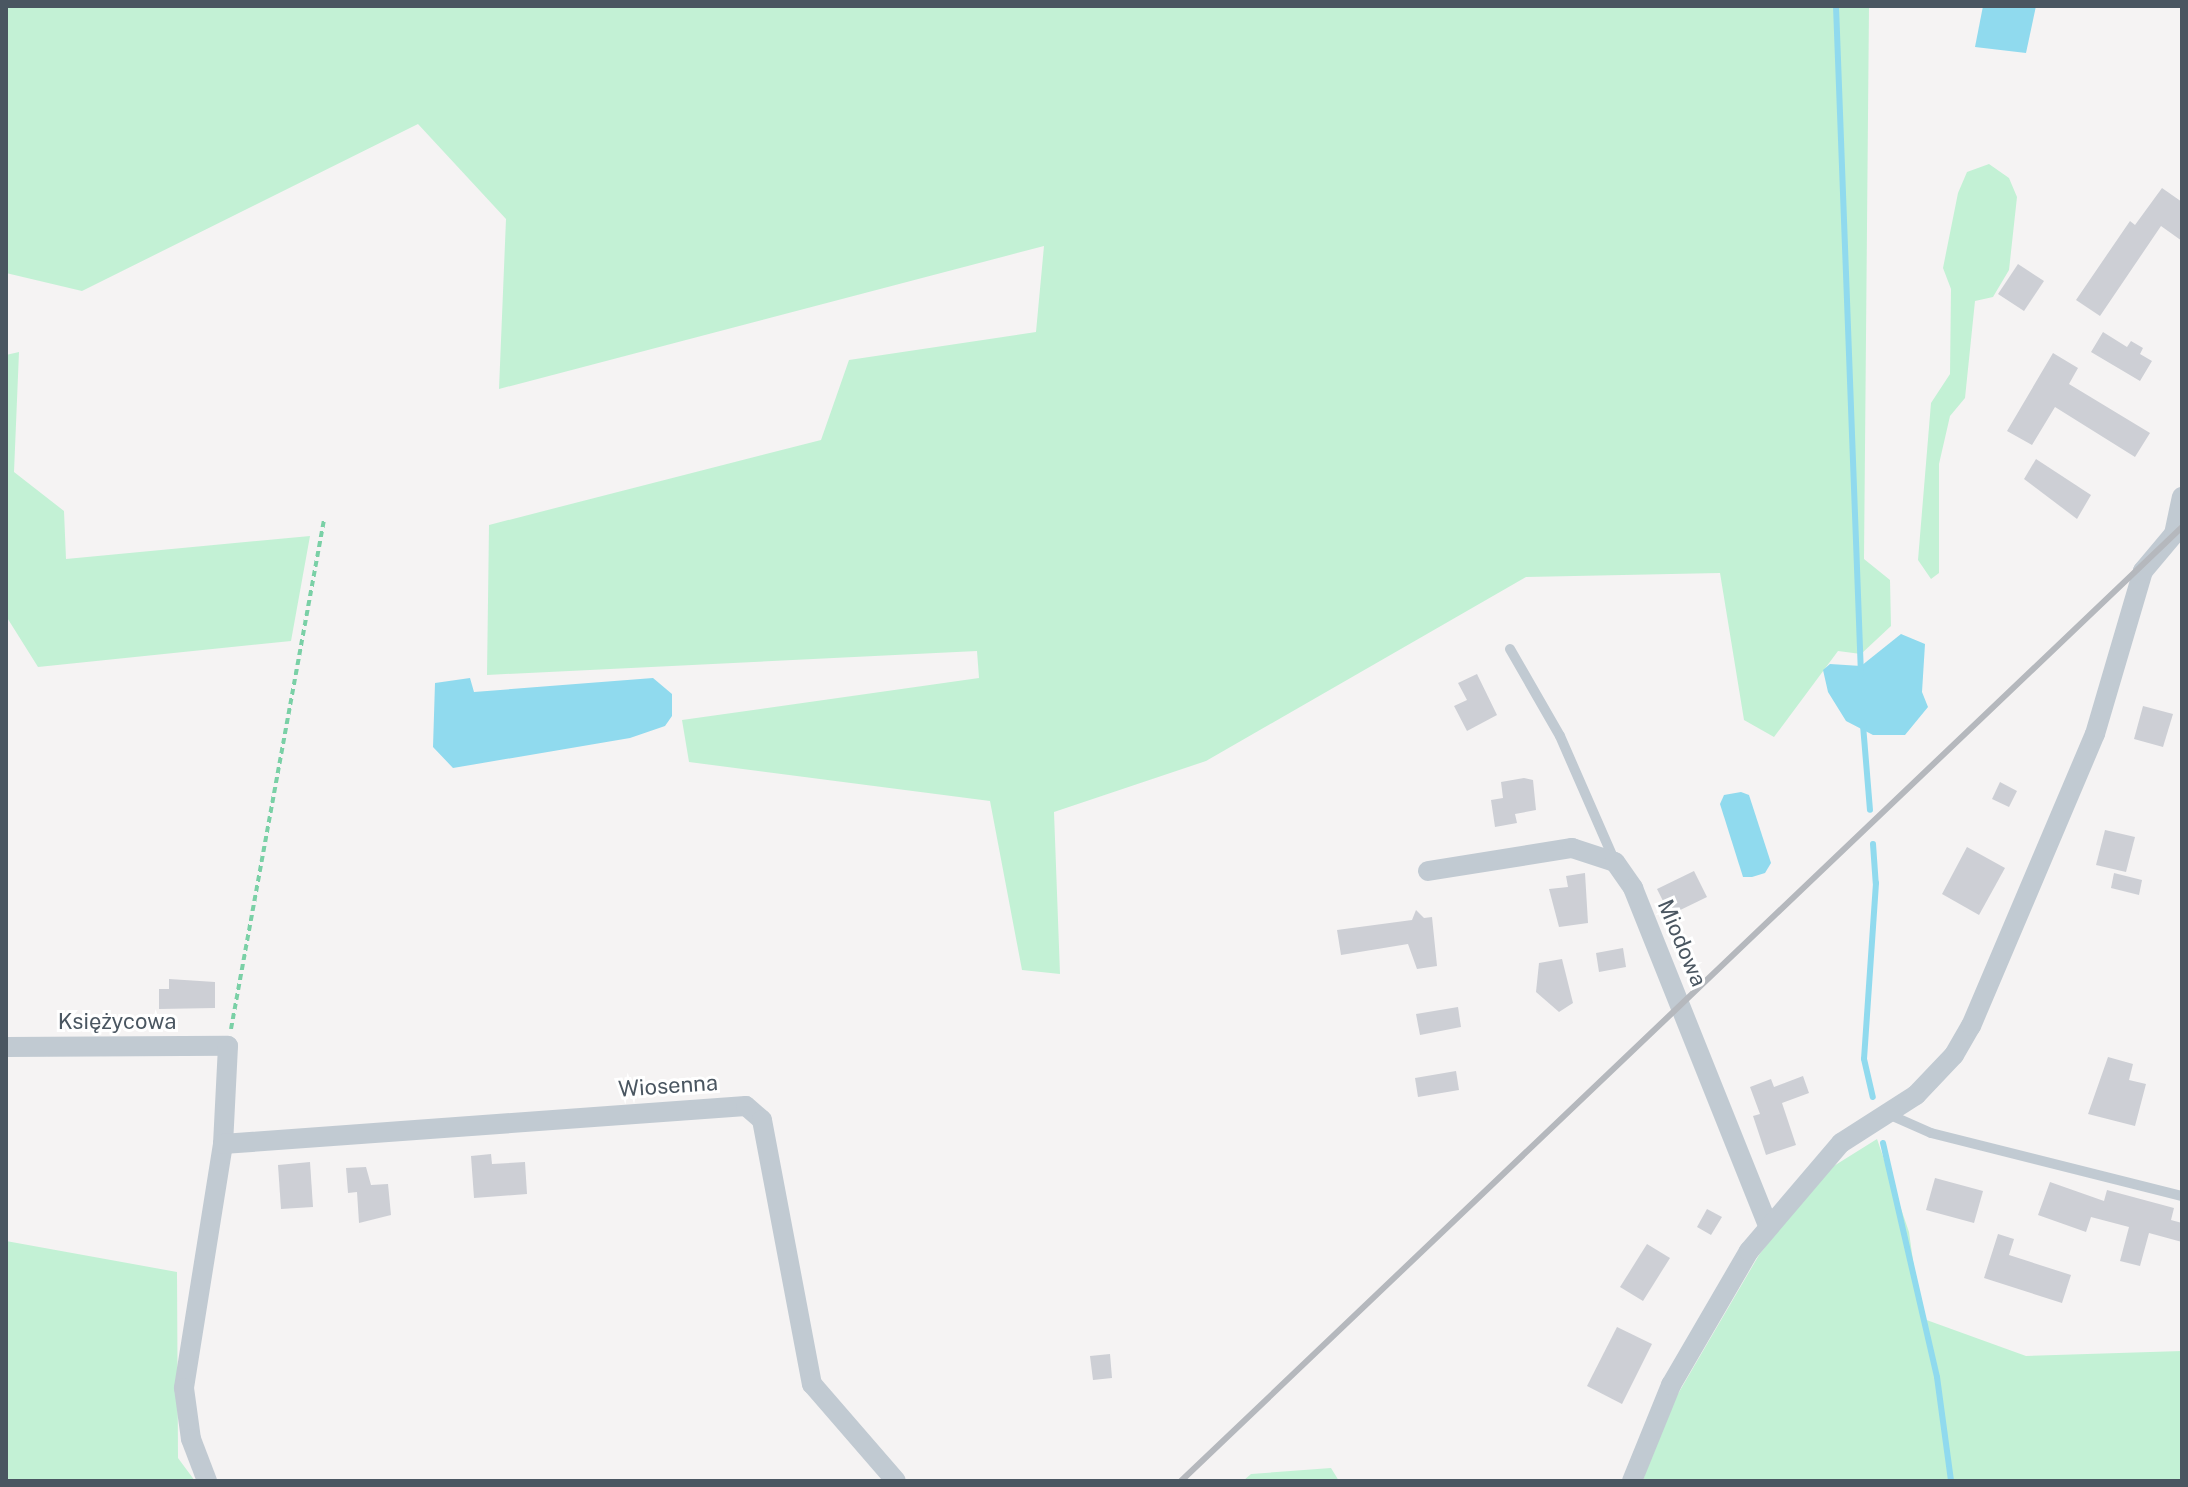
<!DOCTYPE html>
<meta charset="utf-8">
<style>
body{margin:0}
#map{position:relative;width:2188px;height:1487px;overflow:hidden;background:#f5f3f3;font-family:"Public Sans",sans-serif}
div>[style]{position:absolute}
.green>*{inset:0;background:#c3f1d5}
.water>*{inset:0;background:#90daee}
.stream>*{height:6px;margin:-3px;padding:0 3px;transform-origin:3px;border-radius:3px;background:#90daee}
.building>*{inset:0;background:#cdcfd5}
.path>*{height:4px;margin-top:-2px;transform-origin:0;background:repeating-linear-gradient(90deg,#7ad0a6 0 6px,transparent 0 10px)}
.service>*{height:10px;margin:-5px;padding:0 5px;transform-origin:5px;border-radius:5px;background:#c1cad2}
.minor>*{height:20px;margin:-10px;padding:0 10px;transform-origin:10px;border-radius:10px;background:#c1cad2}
.rail>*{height:6px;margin:-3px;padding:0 3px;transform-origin:3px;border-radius:3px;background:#b5b8bd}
span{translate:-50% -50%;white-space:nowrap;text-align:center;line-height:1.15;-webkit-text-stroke:6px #fff;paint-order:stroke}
.street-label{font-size:22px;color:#4a5661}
.frame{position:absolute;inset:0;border:8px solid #4a5661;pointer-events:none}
</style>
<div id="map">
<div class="green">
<i style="clip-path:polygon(6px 6px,1869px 6px,1864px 559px,1890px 580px,1891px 626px,1861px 654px,1838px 651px,1774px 737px,1744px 720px,1720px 573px,1526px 577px,1206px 761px,1054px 812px,1060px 974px,1022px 970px,990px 801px,689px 762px,682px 720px,979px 678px,977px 651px,487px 675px,489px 525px,821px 440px,849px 360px,1036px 332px,1044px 246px,499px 389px,506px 219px,418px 124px,82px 291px,6px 273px)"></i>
<i style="clip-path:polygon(1989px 164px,2009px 178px,2017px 197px,2009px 270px,1993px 297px,1975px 301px,1965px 398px,1950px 416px,1939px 464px,1939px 573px,1931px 579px,1918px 560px,1931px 403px,1950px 374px,1951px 289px,1943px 268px,1958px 193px,1967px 172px)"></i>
<i style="clip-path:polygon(19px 352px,14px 472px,64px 511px,66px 559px,310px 536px,291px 641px,38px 667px,6px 616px,6px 355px)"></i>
<i style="clip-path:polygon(1877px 1139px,1909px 1232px,1921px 1318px,2026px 1356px,2182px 1351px,2182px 1481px,1643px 1481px,1658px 1428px,1759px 1255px,1821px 1174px)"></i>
<i style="clip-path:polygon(6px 1241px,177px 1272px,178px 1458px,195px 1481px,6px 1481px)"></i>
<i style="clip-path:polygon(1331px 1468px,1339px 1481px,1243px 1481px,1251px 1474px)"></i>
</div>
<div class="water">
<i style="clip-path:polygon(1983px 6px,2036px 6px,2026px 53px,1975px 47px)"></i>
<i style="clip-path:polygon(1901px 634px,1925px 644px,1922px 692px,1928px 707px,1905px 735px,1873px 735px,1846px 721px,1828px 692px,1823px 670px,1830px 664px,1861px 666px)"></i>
<i style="clip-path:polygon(470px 678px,474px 692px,653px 678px,672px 694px,672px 716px,665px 726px,630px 738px,453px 768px,433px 747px,435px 683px)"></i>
<i style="clip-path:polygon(1741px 792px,1749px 795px,1771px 863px,1765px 873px,1752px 877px,1743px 877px,1720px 804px,1724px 795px)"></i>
</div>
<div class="stream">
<i style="left:1836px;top:6px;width:668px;rotate:87.86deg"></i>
<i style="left:1863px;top:725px;width:85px;rotate:85.3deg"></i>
<i style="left:1873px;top:844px;width:39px;rotate:86deg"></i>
<i style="left:1876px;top:883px;width:176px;rotate:93.9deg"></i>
<i style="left:1864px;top:1059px;width:39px;rotate:77deg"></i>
<i style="left:1883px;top:1143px;width:240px;rotate:77deg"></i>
<i style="left:1937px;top:1377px;width:105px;rotate:82.3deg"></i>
</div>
<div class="building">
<i style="clip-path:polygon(2162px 188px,2182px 202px,2182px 241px,2161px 226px,2100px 316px,2076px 300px,2130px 221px,2135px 225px)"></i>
<i style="clip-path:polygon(2018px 264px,2044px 281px,2024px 311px,1998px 294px)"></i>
<i style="clip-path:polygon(2103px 332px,2127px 347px,2131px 341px,2143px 348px,2140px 354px,2152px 361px,2140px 381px,2091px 352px)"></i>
<i style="clip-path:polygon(2053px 353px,2078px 368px,2069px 384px,2150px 433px,2135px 457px,2055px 407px,2032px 445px,2007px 431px)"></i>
<i style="clip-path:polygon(2036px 459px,2091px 495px,2077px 519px,2024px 479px)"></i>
<i style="clip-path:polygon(1477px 674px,1497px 715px,1467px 731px,1454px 706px,1467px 700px,1458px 683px)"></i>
<i style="clip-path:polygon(2143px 706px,2173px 714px,2163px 747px,2134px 739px)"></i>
<i style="clip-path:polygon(1524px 778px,1533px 780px,1536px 810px,1515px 814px,1517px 823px,1495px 827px,1491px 800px,1503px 798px,1501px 782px)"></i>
<i style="clip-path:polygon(2000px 782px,2017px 791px,2009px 807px,1992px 799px)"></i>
<i style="clip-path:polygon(2105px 830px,2135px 837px,2126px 872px,2096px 865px)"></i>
<i style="clip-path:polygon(1967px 847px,2005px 868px,1979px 915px,1942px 894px)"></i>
<i style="clip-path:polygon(1694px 871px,1707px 897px,1670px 915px,1657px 889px)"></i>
<i style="clip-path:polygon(1585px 873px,1588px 923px,1559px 927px,1549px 889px,1568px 887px,1566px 876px)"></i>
<i style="clip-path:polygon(2114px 873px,2142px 880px,2139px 895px,2111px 888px)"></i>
<i style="clip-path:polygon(1416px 910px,1424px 918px,1432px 917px,1437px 966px,1417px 969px,1408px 944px,1341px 955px,1337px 930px,1412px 920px)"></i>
<i style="clip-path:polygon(1623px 948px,1626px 967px,1599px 972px,1596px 953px)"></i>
<i style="clip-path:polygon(1562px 959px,1573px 1003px,1559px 1012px,1536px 992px,1539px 963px)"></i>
<i style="clip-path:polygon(169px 979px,215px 982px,215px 1008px,159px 1009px,159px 989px,169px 989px)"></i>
<i style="clip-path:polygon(1458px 1007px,1461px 1027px,1420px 1035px,1416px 1014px)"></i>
<i style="clip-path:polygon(2108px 1057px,2133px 1064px,2129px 1080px,2146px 1084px,2135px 1126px,2088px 1114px)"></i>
<i style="clip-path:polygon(1456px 1071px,1459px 1090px,1418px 1097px,1415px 1078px)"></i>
<i style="clip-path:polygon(1803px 1076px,1809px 1093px,1782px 1103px,1796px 1145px,1766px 1155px,1753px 1116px,1760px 1114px,1750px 1087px,1771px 1079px,1774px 1087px)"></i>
<i style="clip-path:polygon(491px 1154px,492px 1164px,525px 1162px,527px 1194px,474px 1198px,471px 1156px)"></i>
<i style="clip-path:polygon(310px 1162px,313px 1207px,281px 1209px,278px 1165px)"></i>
<i style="clip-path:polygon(366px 1167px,371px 1185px,388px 1184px,391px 1215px,359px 1223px,357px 1192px,348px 1193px,346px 1168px)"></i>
<i style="clip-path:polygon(1935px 1178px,1983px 1191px,1974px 1223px,1926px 1210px)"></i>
<i style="clip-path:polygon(2050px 1182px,2104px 1201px,2107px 1190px,2174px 1208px,2171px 1220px,2182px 1223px,2182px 1242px,2149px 1233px,2140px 1266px,2120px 1261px,2129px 1227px,2091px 1217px,2086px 1232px,2038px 1215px)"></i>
<i style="clip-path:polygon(1707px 1209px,1722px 1217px,1711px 1235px,1697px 1227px)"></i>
<i style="clip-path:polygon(1998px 1234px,2014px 1239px,2009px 1255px,2071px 1275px,2062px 1303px,1984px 1278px)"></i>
<i style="clip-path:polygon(1647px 1244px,1670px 1258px,1643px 1301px,1620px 1287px)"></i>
<i style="clip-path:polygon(1617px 1327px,1652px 1344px,1622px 1404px,1587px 1386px)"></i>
<i style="clip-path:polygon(1110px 1354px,1112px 1378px,1093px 1380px,1090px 1356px)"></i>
</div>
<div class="path">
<i style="left:231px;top:1029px;width:517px;rotate:-79.65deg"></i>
</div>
<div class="service">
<i style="left:1510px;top:649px;width:100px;rotate:60.1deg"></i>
<i style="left:1560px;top:736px;width:137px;rotate:66.4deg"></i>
<i style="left:1888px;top:1114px;width:47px;rotate:23.8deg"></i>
<i style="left:1931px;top:1133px;width:259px;rotate:14.1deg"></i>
</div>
<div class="minor">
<i style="left:1428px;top:871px;width:146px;rotate:-9.1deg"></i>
<i style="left:1572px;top:848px;width:45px;rotate:18deg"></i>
<i style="left:1615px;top:862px;width:32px;rotate:55deg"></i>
<i style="left:1633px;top:888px;width:363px;rotate:68.2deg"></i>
<i style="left:6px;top:1047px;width:222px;rotate:-0.3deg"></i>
<i style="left:228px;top:1046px;width:98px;rotate:92.9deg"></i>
<i style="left:223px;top:1144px;width:247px;rotate:99.1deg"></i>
<i style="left:184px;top:1388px;width:51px;rotate:82.2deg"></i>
<i style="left:191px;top:1439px;width:45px;rotate:69.1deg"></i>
<i style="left:223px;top:1144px;width:524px;rotate:-4.16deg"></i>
<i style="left:746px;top:1106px;width:21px;rotate:41deg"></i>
<i style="left:762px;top:1120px;width:269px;rotate:79.3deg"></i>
<i style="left:812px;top:1384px;width:128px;rotate:49.1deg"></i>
<i style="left:1632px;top:1481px;width:104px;rotate:-67.9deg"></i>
<i style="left:1671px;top:1385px;width:155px;rotate:-59.8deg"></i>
<i style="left:1749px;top:1251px;width:142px;rotate:-49.6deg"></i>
<i style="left:1841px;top:1143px;width:89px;rotate:-32.6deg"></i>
<i style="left:1916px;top:1095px;width:55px;rotate:-46.5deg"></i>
<i style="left:1954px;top:1055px;width:34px;rotate:-60deg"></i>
<i style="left:1971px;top:1026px;width:317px;rotate:-67deg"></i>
<i style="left:2095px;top:734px;width:170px;rotate:-73.6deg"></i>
<i style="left:2143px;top:571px;width:48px;rotate:-50deg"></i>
<i style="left:2174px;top:534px;width:38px;rotate:-78deg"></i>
</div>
<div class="rail">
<i style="left:1181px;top:1481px;width:1383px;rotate:-43.62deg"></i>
</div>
<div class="street-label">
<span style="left:1682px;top:943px;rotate:67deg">Miodowa</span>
<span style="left:117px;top:1022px">Księżycowa</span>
<span style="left:668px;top:1086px;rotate:-4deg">Wiosenna</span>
</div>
<div class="frame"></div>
</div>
